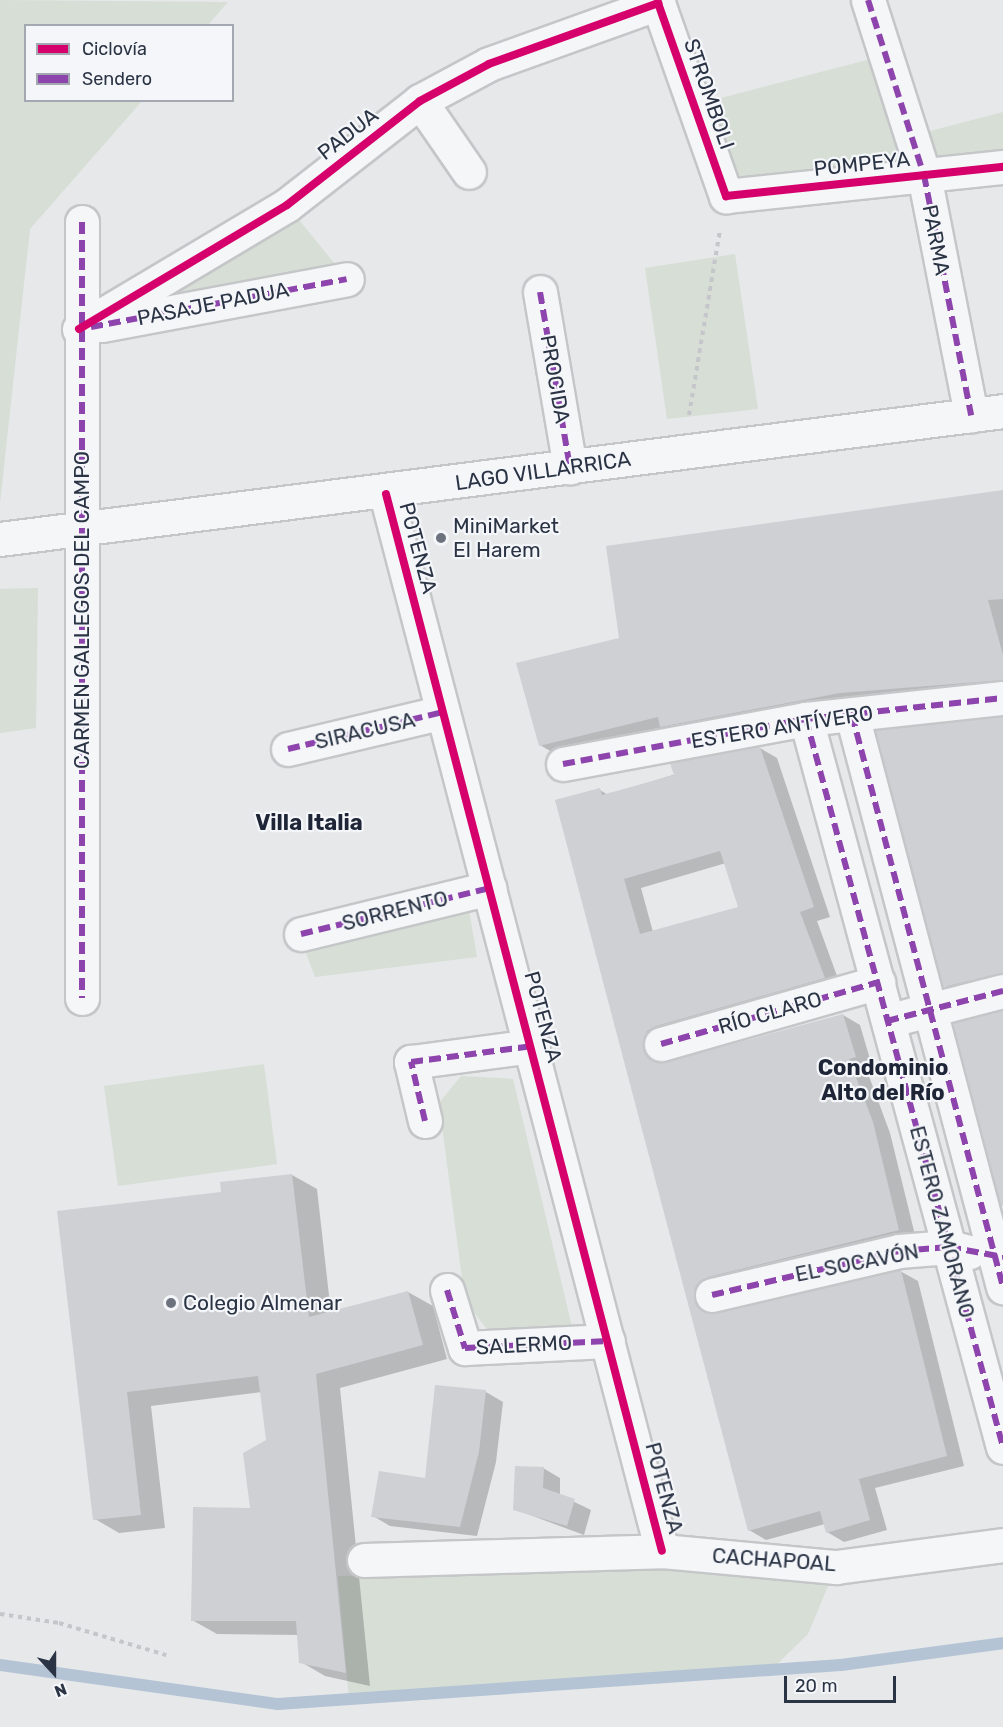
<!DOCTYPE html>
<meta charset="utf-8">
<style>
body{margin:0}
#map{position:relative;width:1003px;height:1727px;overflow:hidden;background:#e6e8ea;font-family:Rubik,sans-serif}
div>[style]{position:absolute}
.green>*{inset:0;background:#d6ded6}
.shadow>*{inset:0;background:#0003}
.stream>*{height:12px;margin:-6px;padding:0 6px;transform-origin:6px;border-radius:6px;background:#b4c4d5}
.building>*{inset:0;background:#ced0d3}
.path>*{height:4px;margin-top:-2px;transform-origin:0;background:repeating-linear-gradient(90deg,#c5c6ca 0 4.5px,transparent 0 9px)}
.roads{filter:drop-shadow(2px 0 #c4c6c8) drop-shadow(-2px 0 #c4c6c8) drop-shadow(0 2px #c4c6c8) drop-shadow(0 -2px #c4c6c8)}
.minor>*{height:33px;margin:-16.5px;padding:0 16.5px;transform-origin:16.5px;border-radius:16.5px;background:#f5f6f7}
.quiet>*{height:6px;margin-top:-3px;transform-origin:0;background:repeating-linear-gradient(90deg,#8e44ad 0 12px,transparent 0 18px)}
.cycleway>*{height:8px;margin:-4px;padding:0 4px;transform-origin:4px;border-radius:4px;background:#d6006c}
.dots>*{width:16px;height:16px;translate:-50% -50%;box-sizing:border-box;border:3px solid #f4f6f9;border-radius:50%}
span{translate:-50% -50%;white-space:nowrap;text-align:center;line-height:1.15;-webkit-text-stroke:4.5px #f4f6f9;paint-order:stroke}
.street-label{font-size:21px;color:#2b3445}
.poi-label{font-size:21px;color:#2b3445}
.left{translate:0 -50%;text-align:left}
.neighbourhood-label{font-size:22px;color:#1d2536;font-weight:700}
.legend{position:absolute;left:24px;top:24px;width:210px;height:78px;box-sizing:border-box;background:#f4f6f9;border:2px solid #a4a8b1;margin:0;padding:8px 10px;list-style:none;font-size:18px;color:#2b3445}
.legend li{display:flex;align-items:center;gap:12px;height:30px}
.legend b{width:30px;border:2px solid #a4a8b1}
.north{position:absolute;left:24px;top:1643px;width:60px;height:60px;-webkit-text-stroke:4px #f4f6f9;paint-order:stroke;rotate:159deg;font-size:16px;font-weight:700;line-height:24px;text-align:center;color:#2b3445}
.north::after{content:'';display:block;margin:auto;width:21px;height:27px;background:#2b3445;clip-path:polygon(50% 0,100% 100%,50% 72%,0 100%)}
.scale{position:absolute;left:784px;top:1676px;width:112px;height:27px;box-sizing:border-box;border:3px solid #2b3445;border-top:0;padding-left:8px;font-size:18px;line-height:21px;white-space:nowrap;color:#2b3445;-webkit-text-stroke:4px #f4f6f9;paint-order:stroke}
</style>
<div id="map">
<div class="green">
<i style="clip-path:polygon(0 0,228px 2px,208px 25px,26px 26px,26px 100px,142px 101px,30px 229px,0 503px)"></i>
<i style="clip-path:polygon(886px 55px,911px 136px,1003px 112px,1003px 167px,726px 196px,694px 105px)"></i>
<i style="clip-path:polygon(287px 205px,347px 279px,79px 329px)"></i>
<i style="clip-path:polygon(735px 254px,758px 409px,667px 419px,645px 268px)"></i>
<i style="clip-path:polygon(38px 588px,36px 728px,0 733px,0 589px)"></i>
<i style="clip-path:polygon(469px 910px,477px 957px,315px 977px,306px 953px)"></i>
<i style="clip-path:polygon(264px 1064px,277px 1164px,118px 1186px,104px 1086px)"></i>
<i style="clip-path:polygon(461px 1076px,513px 1079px,573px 1331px,487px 1329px,465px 1301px,439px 1103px)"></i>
<i style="clip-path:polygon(836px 1567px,808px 1634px,770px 1671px,349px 1699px,338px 1576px)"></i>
</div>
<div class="shadow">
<i style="clip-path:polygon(1003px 490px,1003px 679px,994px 677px,1003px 682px,679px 736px,665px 728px,557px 755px,540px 745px,620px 639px)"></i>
<i style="clip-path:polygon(1003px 718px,1003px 985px,962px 996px,945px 986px)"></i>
<i style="clip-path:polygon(evenodd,760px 748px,777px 758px,830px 917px,817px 921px,841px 987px,660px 1059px,666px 1064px,843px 1015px,860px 1025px,872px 1066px,866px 1068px,890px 1133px,916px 1239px,710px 1309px,713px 1314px,900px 1271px,918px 1281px,964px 1466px,875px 1488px,887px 1530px,844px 1542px,827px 1532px,825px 1524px,766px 1540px,749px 1530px,557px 801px,600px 790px,608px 795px,760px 748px,726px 863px,740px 908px,653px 932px,641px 888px,726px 863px)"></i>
<i style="clip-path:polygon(292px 1175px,317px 1189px,331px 1313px,408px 1292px,433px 1306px,447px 1359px,340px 1388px,370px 1686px,325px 1676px,301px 1662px,299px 1635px,217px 1634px,192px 1620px,252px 1509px,267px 1441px,262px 1392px,151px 1406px,165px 1528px,119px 1533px,95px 1519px,58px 1212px,222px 1193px)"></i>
<i style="clip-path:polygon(486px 1392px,503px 1402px,496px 1462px,477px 1536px,390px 1526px,373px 1516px,426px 1480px)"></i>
<i style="clip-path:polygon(543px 1468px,560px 1478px,560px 1495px,591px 1510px,584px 1535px,514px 1509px)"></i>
</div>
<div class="stream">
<i style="left:0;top:1665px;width:281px;rotate:8deg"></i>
<i style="left:278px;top:1704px;width:564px;rotate:-3.96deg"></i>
<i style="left:841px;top:1665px;width:163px;rotate:-7.7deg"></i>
</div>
<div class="building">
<i style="clip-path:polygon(1003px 490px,1003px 599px,988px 600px,1003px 655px,1003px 680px,840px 693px,660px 727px,658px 717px,539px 746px,516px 663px,619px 638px,606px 546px)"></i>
<i style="clip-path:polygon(1003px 717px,1003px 973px,943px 987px,875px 730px)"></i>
<i style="clip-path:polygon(evenodd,760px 747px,814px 907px,800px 912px,825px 978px,656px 1026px,647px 1031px,643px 1049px,648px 1058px,666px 1062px,843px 1014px,856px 1057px,849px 1059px,873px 1122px,899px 1230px,708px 1277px,694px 1290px,698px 1307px,716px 1313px,901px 1270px,947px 1456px,859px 1479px,870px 1520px,826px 1533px,820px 1511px,748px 1531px,555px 800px,600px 788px,602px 795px,674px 775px,670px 763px,760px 747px,720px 851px,738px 907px,640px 934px,624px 879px,720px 851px)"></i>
<i style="clip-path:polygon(1003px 1010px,1003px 1206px,1001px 1206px,953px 1023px)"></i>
<i style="clip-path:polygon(292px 1174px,309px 1317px,408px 1291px,423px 1345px,316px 1374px,346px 1673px,299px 1663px,296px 1621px,191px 1621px,193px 1507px,250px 1508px,243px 1453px,266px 1440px,258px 1376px,127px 1392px,141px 1515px,93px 1520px,57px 1211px,221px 1192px,220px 1182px)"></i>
<i style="clip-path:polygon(435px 1385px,486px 1390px,479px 1452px,460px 1527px,371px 1517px,379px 1471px,425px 1478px)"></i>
<i style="clip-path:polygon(515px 1466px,544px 1467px,543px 1488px,575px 1499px,567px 1526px,513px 1510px)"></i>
</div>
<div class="path">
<i style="left:689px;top:415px;width:188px;rotate:-80.5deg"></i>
<i style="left:0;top:1614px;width:60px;rotate:8.7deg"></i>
<i style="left:59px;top:1623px;width:112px;rotate:16.7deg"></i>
</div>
<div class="roads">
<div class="minor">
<i style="left:868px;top:0;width:184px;rotate:72.3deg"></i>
<i style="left:924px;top:175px;width:245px;rotate:78.9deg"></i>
<i style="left:420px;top:101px;width:86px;rotate:55.4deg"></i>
<i style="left:82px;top:222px;width:776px;rotate:90deg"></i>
<i style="left:540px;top:292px;width:178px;rotate:80.3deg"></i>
<i style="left:102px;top:325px;width:249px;rotate:-10.6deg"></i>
<i style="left:79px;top:329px;width:242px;rotate:-30.8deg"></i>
<i style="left:287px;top:205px;width:169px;rotate:-38deg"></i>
<i style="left:420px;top:101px;width:78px;rotate:-28.2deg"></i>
<i style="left:489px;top:64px;width:180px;rotate:-19.8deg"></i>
<i style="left:658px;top:3px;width:205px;rotate:70.6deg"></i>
<i style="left:726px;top:196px;width:279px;rotate:-6deg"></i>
<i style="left:386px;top:494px;width:1092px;rotate:75.37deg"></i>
<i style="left:0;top:539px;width:1011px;rotate:-7.27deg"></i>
<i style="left:852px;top:715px;width:592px;rotate:75.21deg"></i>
<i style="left:806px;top:719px;width:754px;rotate:74.86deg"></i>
<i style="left:288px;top:749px;width:159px;rotate:-13.4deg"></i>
<i style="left:563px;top:764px;width:247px;rotate:-10.5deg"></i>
<i style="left:806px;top:719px;width:198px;rotate:-6.1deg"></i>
<i style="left:301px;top:934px;width:194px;rotate:-13.7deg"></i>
<i style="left:906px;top:1016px;width:100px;rotate:-14.5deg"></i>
<i style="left:661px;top:1044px;width:226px;rotate:-15.9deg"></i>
<i style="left:425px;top:1121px;width:61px;rotate:-103.3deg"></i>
<i style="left:411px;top:1062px;width:123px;rotate:-7.5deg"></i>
<i style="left:447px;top:1290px;width:61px;rotate:72.8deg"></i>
<i style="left:465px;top:1348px;width:143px;rotate:-2.8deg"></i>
<i style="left:712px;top:1295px;width:192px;rotate:-13.2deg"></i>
<i style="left:899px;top:1251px;width:50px;rotate:-4.6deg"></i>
<i style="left:949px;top:1247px;width:21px;rotate:14deg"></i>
<i style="left:364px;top:1560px;width:298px;rotate:-1.7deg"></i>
<i style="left:662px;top:1551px;width:175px;rotate:5.3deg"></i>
<i style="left:836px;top:1567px;width:168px;rotate:-7.5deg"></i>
</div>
</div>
<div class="quiet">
<i style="left:868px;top:0;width:184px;rotate:72.3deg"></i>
<i style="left:924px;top:175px;width:245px;rotate:78.9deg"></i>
<i style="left:82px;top:222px;width:776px;rotate:90deg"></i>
<i style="left:540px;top:292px;width:178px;rotate:80.3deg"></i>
<i style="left:91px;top:327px;width:260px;rotate:-10.6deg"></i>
<i style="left:852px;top:715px;width:592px;rotate:75.21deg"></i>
<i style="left:806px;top:719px;width:754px;rotate:74.86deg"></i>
<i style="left:288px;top:749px;width:159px;rotate:-13.4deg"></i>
<i style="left:563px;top:764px;width:247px;rotate:-10.5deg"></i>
<i style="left:806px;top:719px;width:198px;rotate:-6.1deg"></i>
<i style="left:301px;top:934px;width:194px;rotate:-13.7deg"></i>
<i style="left:887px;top:1021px;width:120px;rotate:-14.5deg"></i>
<i style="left:661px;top:1044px;width:226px;rotate:-15.9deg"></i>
<i style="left:425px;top:1121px;width:61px;rotate:-103.3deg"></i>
<i style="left:411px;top:1062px;width:123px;rotate:-7.5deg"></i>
<i style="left:447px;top:1290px;width:61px;rotate:72.8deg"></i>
<i style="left:465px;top:1348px;width:143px;rotate:-2.8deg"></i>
<i style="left:712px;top:1295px;width:192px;rotate:-13.2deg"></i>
<i style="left:899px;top:1251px;width:50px;rotate:-4.6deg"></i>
<i style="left:949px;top:1247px;width:55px;rotate:10.5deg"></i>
</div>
<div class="cycleway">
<i style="left:79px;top:329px;width:242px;rotate:-30.8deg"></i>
<i style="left:287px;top:205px;width:169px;rotate:-38deg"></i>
<i style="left:420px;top:101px;width:78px;rotate:-28.2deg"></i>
<i style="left:489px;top:64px;width:180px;rotate:-19.8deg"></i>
<i style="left:658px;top:3px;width:205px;rotate:70.6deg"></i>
<i style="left:726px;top:196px;width:279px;rotate:-6deg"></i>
<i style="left:386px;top:494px;width:1092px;rotate:75.37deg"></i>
</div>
<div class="dots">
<i style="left:441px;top:538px;background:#6c737f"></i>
<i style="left:171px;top:1303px;background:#6c737f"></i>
</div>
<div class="street-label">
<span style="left:709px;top:94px;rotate:71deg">STROMBOLI</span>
<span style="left:348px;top:134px;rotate:-38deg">PADUA</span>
<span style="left:862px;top:164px;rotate:-6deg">POMPEYA</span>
<span style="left:936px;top:240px;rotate:79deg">PARMA</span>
<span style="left:213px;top:304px;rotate:-11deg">PASAJE PADUA</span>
<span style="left:555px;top:379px;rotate:80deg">PROCIDA</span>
<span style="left:543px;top:471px;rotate:-8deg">LAGO VILLARRICA</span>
<span style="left:418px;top:548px;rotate:75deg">POTENZA</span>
<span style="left:82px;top:610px;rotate:-90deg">CARMEN GALLEGOS DEL CAMPO</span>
<span style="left:782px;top:727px;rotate:-9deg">ESTERO ANTÍVERO</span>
<span style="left:365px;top:731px;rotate:-13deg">SIRACUSA</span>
<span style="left:395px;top:911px;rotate:-14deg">SORRENTO</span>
<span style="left:770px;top:1013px;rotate:-16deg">RÍO CLARO</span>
<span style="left:543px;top:1017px;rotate:75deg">POTENZA</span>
<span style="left:942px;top:1222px;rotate:75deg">ESTERO ZAMORANO</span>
<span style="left:857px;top:1263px;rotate:-11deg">EL SOCAVÓN</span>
<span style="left:524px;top:1345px;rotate:-3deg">SALERMO</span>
<span style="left:664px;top:1488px;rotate:75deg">POTENZA</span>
<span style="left:774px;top:1560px;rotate:4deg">CACHAPOAL</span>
</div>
<div class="poi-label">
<span class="left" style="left:453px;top:538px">MiniMarket<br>El Harem</span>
<span class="left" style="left:183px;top:1303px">Colegio Almenar</span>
</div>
<div class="neighbourhood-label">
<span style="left:309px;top:823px">Villa Italia</span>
<span style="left:883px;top:1080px">Condominio<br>Alto del Río</span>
</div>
<ul class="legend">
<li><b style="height:8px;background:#d6006c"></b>Ciclovía</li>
<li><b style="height:8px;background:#8e44ad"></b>Sendero</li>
</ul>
<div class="north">N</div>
<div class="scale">20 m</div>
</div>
